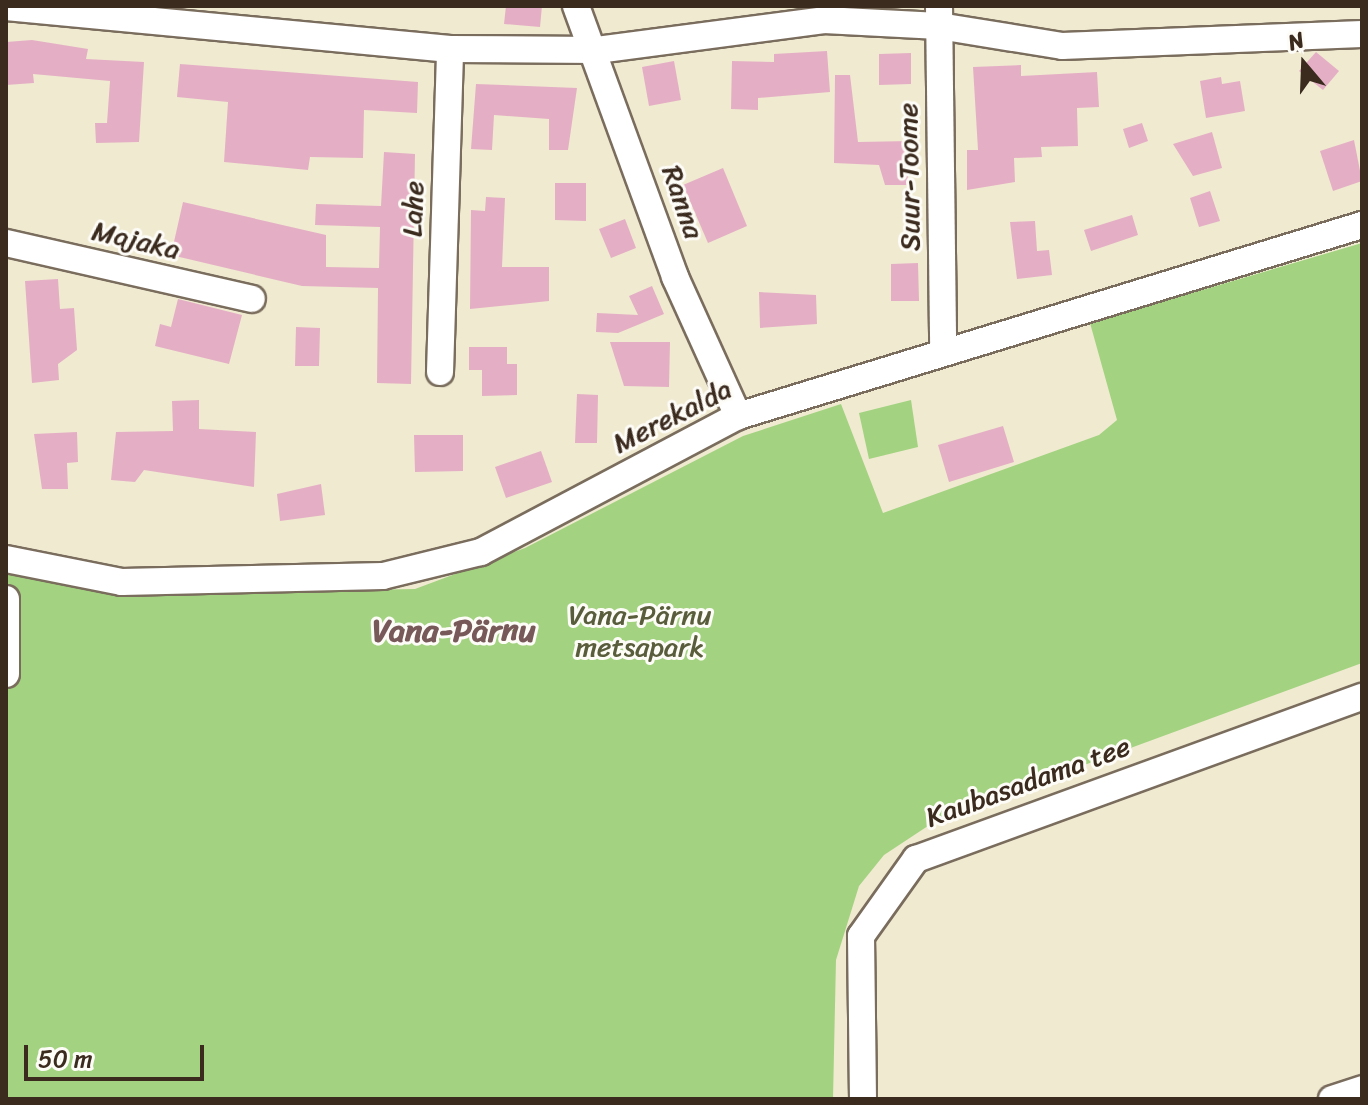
<!DOCTYPE html>
<meta charset="utf-8">
<style>
body{margin:0}
#map{position:relative;width:1368px;height:1105px;overflow:hidden;background:#f0ead1;font-family:Sriracha,sans-serif}
div>[style]{position:absolute}
.green>*{inset:0;background:#a3d381}
.building>*{inset:0;background:#e4afc4}
.roads{filter:drop-shadow(2px 0 #7a6d5d) drop-shadow(-2px 0 #7a6d5d) drop-shadow(0 2px #7a6d5d) drop-shadow(0 -2px #7a6d5d)}
.street>*{height:26px;margin:-13px;padding:0 13px;transform-origin:13px;border-radius:13px;background:#fff}
span{translate:-50% -50%;white-space:nowrap;text-align:center;line-height:1.15;-webkit-text-stroke:6px #fdfcf7;paint-order:stroke}
.street-label{font-size:28px;color:#3b2a1e}
.park-label{font-size:28px;color:#5a5d3c}
.quarter-label{font-size:32px;color:#765958;font-weight:700}
.frame{position:absolute;inset:0;border:8px solid #3b2a1e;pointer-events:none}
.north{position:absolute;left:1264px;top:24px;width:80px;height:80px;-webkit-text-stroke:6px #fdfcf7;paint-order:stroke;rotate:341deg;font-size:22px;font-weight:700;line-height:32px;text-align:center;color:#3b2a1e}
.north::after{content:'';display:block;margin:auto;width:28px;height:36px;background:#3b2a1e;clip-path:polygon(50% 0,100% 100%,50% 72%,0 100%)}
.scale{position:absolute;left:24px;top:1045px;width:180px;height:36px;box-sizing:border-box;border:4px solid #3b2a1e;border-top:0;padding-left:10px;font-size:24px;line-height:28px;white-space:nowrap;color:#3b2a1e;-webkit-text-stroke:6px #fdfcf7;paint-order:stroke}
</style>
<div id="map">
<div class="green">
<i style="clip-path:polygon(1362px 243px,1362px 663px,940px 818px,884px 855px,859px 886px,836px 960px,833px 1099px,6px 1099px,6px 567px,139px 594px,415px 589px,525px 548px,743px 436px,841px 404px,883px 513px,1099px 435px,1117px 420px,1090px 323px)"></i>
<i style="clip-path:polygon(911px 400px,918px 447px,869px 459px,859px 413px)"></i>
</div>
<div class="building">
<i style="clip-path:polygon(506px 6px,542px 6px,540px 27px,504px 24px)"></i>
<i style="clip-path:polygon(32px 40px,88px 49px,86px 59px,144px 62px,139px 142px,96px 143px,95px 123px,107px 123px,110px 81px,33px 74px,34px 83px,6px 85px,6px 42px)"></i>
<i style="clip-path:polygon(827px 51px,830px 92px,758px 98px,758px 110px,731px 109px,732px 61px,774px 62px,774px 54px)"></i>
<i style="clip-path:polygon(1316px 52px,1339px 71px,1323px 90px,1299px 71px)"></i>
<i style="clip-path:polygon(911px 53px,911px 84px,879px 85px,879px 54px)"></i>
<i style="clip-path:polygon(674px 61px,681px 100px,649px 106px,642px 67px)"></i>
<i style="clip-path:polygon(180px 64px,418px 82px,417px 113px,364px 110px,363px 158px,310px 157px,308px 170px,224px 162px,228px 102px,177px 97px)"></i>
<i style="clip-path:polygon(1021px 65px,1021px 76px,1097px 72px,1099px 107px,1077px 108px,1078px 146px,1041px 147px,1042px 157px,1014px 158px,1015px 182px,967px 190px,967px 150px,978px 150px,973px 67px)"></i>
<i style="clip-path:polygon(835px 75px,850px 75px,858px 142px,911px 141px,907px 185px,885px 185px,879px 165px,834px 163px)"></i>
<i style="clip-path:polygon(1221px 77px,1222px 84px,1240px 81px,1245px 111px,1206px 118px,1200px 81px)"></i>
<i style="clip-path:polygon(476px 84px,577px 88px,568px 150px,549px 150px,549px 119px,494px 115px,492px 150px,471px 149px)"></i>
<i style="clip-path:polygon(1142px 123px,1148px 141px,1129px 148px,1123px 129px)"></i>
<i style="clip-path:polygon(1212px 132px,1222px 168px,1193px 176px,1173px 144px)"></i>
<i style="clip-path:polygon(1354px 140px,1362px 181px,1333px 191px,1320px 151px)"></i>
<i style="clip-path:polygon(384px 152px,415px 154px,411px 384px,377px 383px,378px 288px,302px 286px,171px 255px,183px 202px,326px 235px,326px 267px,379px 268px,380px 227px,315px 225px,316px 204px,381px 206px)"></i>
<i style="clip-path:polygon(723px 168px,747px 226px,708px 243px,683px 185px)"></i>
<i style="clip-path:polygon(555px 183px,586px 183px,586px 221px,555px 220px)"></i>
<i style="clip-path:polygon(1210px 191px,1220px 221px,1199px 227px,1190px 198px)"></i>
<i style="clip-path:polygon(486px 197px,505px 198px,502px 267px,549px 267px,549px 301px,470px 309px,471px 210px,485px 211px)"></i>
<i style="clip-path:polygon(1132px 215px,1138px 235px,1091px 251px,1084px 230px)"></i>
<i style="clip-path:polygon(625px 219px,636px 248px,611px 258px,599px 229px)"></i>
<i style="clip-path:polygon(1035px 221px,1037px 251px,1049px 250px,1052px 275px,1017px 279px,1010px 222px)"></i>
<i style="clip-path:polygon(918px 263px,919px 301px,891px 301px,891px 264px)"></i>
<i style="clip-path:polygon(58px 279px,60px 309px,74px 308px,77px 350px,58px 364px,59px 380px,32px 383px,25px 281px)"></i>
<i style="clip-path:polygon(652px 286px,664px 314px,618px 333px,596px 332px,597px 313px,638px 315px,629px 296px)"></i>
<i style="clip-path:polygon(759px 292px,816px 295px,817px 324px,760px 328px)"></i>
<i style="clip-path:polygon(178px 299px,242px 315px,229px 364px,155px 346px,160px 324px,171px 327px)"></i>
<i style="clip-path:polygon(296px 327px,320px 328px,319px 366px,295px 366px)"></i>
<i style="clip-path:polygon(610px 342px,670px 342px,669px 387px,624px 386px)"></i>
<i style="clip-path:polygon(469px 347px,507px 347px,507px 364px,517px 364px,517px 395px,482px 396px,482px 370px,469px 370px)"></i>
<i style="clip-path:polygon(577px 394px,598px 395px,597px 443px,575px 443px)"></i>
<i style="clip-path:polygon(199px 400px,199px 429px,256px 432px,254px 487px,144px 470px,135px 482px,111px 480px,116px 432px,173px 431px,172px 401px)"></i>
<i style="clip-path:polygon(1003px 426px,1014px 462px,949px 482px,938px 445px)"></i>
<i style="clip-path:polygon(77px 432px,78px 462px,67px 463px,68px 489px,42px 489px,34px 434px)"></i>
<i style="clip-path:polygon(414px 435px,463px 435px,463px 471px,415px 472px)"></i>
<i style="clip-path:polygon(541px 451px,552px 482px,506px 498px,495px 467px)"></i>
<i style="clip-path:polygon(321px 484px,325px 515px,280px 521px,277px 494px)"></i>
</div>
<div class="roads">
<div class="street">
<i style="left:576px;top:6px;width:289px;rotate:69.9deg"></i>
<i style="left:675px;top:277px;width:153px;rotate:65.6deg"></i>
<i style="left:939px;top:6px;width:342px;rotate:89.3deg"></i>
<i style="left:6px;top:7px;width:446px;rotate:5.4deg"></i>
<i style="left:450px;top:49px;width:147px;rotate:0.4deg"></i>
<i style="left:597px;top:50px;width:229px;rotate:-7.5deg"></i>
<i style="left:824px;top:20px;width:115px;rotate:3deg"></i>
<i style="left:939px;top:26px;width:125px;rotate:9.2deg"></i>
<i style="left:1062px;top:46px;width:300px;rotate:-2.3deg"></i>
<i style="left:6px;top:243px;width:252px;rotate:12.8deg"></i>
<i style="left:440px;top:372px;width:323px;rotate:-88.2deg"></i>
<i style="left:6px;top:559px;width:118px;rotate:11.2deg"></i>
<i style="left:122px;top:582px;width:261px;rotate:-1.3deg"></i>
<i style="left:383px;top:576px;width:101px;rotate:-13.8deg"></i>
<i style="left:481px;top:552px;width:291px;rotate:-27.9deg"></i>
<i style="left:738px;top:416px;width:653px;rotate:-17.02deg"></i>
<i style="left:6px;top:599px;width:75px;rotate:90deg"></i>
<i style="left:863px;top:1099px;width:163px;rotate:-90.7deg"></i>
<i style="left:861px;top:936px;width:95px;rotate:-54.5deg"></i>
<i style="left:916px;top:859px;width:475px;rotate:-20deg"></i>
<i style="left:1332px;top:1099px;width:32px;rotate:-18deg"></i>
</div>
</div>
<div class="street-label">
<span style="left:909px;top:177px;rotate:-91deg">Suur-Toome</span>
<span style="left:683px;top:202px;rotate:71deg">Ranna</span>
<span style="left:413px;top:209px;rotate:-88deg">Lahe</span>
<span style="left:136px;top:240px;rotate:13deg">Majaka</span>
<span style="left:672px;top:416px;rotate:-27deg">Merekalda</span>
<span style="left:1028px;top:782px;rotate:-20deg">Kaubasadama tee</span>
</div>
<div class="park-label">
<span style="left:640px;top:631px">Vana-Pärnu<br>metsapark</span>
</div>
<div class="quarter-label">
<span style="left:454px;top:631px">Vana-Pärnu</span>
</div>
<div class="frame"></div>
<div class="north">N</div>
<div class="scale">50 m</div>
</div>
